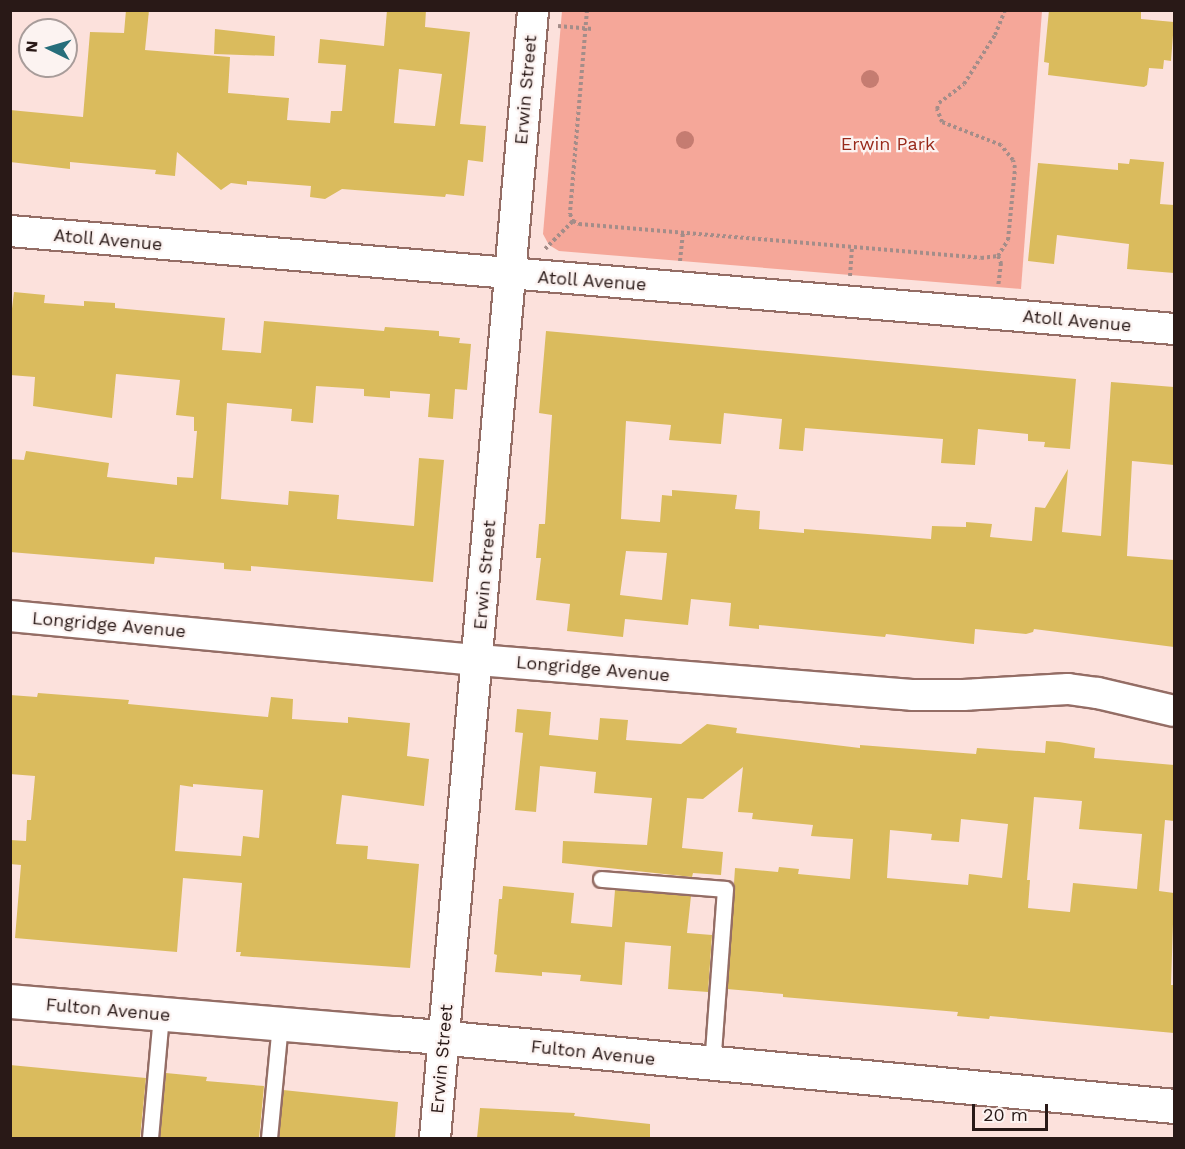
<!DOCTYPE html>
<style>
body{margin:0}
#map{position:relative;width:1185px;height:1149px;overflow:hidden;background:#fce1dc;font-family:"Work Sans",sans-serif}
div>[style]{position:absolute}
.green>*{inset:0;background:#f5a799}
.building>*{inset:0;background:#dabb5d}
.path>*{height:4px;margin-top:-2px;transform-origin:0;background:repeating-linear-gradient(90deg,#a48d89 0 3px,transparent 0 6px)}
.roads{filter:drop-shadow(2px 0 #946d65) drop-shadow(-2px 0 #946d65) drop-shadow(0 2px #946d65) drop-shadow(0 -2px #946d65)}
.lane>*{height:15px;margin:-7.5px;padding:0 7.5px;transform-origin:7.5px;border-radius:7.5px;background:#fff}
.street>*{height:30px;margin:-15px;padding:0 15px;transform-origin:15px;border-radius:15px;background:#fff}
.secondary>*{height:33px;margin:-16.5px;padding:0 16.5px;transform-origin:16.5px;border-radius:16.5px;background:#fff}
.trees>*{width:18px;height:18px;margin:-9px;border-radius:50%;background:#c57c71}
span{translate:-50% -50%;white-space:nowrap;text-align:center;line-height:1.15;-webkit-text-stroke:4.5px #fcf3f1;paint-order:stroke}
.street-label{font-size:18px;color:#291917}
.park-label{font-size:18px;color:#98291a}
.frame{position:absolute;inset:0;border:12px solid #291917;pointer-events:none}
.north{position:absolute;left:18px;top:18px;width:60px;height:60px;box-sizing:border-box;background:#fcf3f1;border:2px solid #a89c9a;border-radius:50%;rotate:275deg;font-size:16px;font-weight:700;line-height:24px;text-align:center;color:#291917}
.north::after{content:'';display:block;margin:auto;width:21px;height:27px;background:#276e7b;clip-path:polygon(50% 0,100% 100%,50% 72%,0 100%)}
.scale{position:absolute;left:972px;top:1104px;width:76px;height:27px;box-sizing:border-box;border:3px solid #291917;border-top:0;padding-left:8px;font-size:18px;line-height:21px;white-space:nowrap;color:#291917;-webkit-text-stroke:4px #fcf3f1;paint-order:stroke}
</style>
<div id="map">
<div class="green">
<i style="clip-path:polygon(562px 11px,1042px 11px,1021px 289px,559px 251px,549px 245px,543px 234px)"></i>
</div>
<div class="building">
<i style="clip-path:polygon(evenodd,126px 10px,149px 10px,145px 50px,230px 57px,228px 93px,289px 98px,287px 120px,330px 123px,331px 111px,342px 111px,346px 65px,318px 63px,320px 39px,384px 46px,387px 10px,426px 10px,425px 27px,470px 32px,460px 124px,486px 126px,483px 162px,468px 160px,464px 196px,446px 194px,445px 197px,342px 189px,325px 199px,310px 197px,311px 186px,247px 181px,247px 185px,231px 183px,221px 190px,177px 152px,175px 176px,155px 174px,156px 170px,70px 162px,70px 169px,10px 162px,10px 110px,83px 117px,90px 32px,124px 33px,126px 10px,399px 69px,442px 74px,435px 126px,394px 123px,399px 69px)"></i>
<i style="clip-path:polygon(1049px 10px,1141px 10px,1141px 19px,1174px 22px,1171px 61px,1164px 60px,1163px 69px,1149px 68px,1147px 85px,1144px 87px,1048px 75px,1049px 63px,1044px 62px)"></i>
<i style="clip-path:polygon(215px 29px,275px 36px,274px 56px,214px 54px)"></i>
<i style="clip-path:polygon(1130px 159px,1164px 162px,1160px 204px,1174px 205px,1174px 273px,1127px 269px,1129px 244px,1057px 235px,1054px 264px,1028px 261px,1038px 163px,1118px 170px,1118px 163px,1129px 164px)"></i>
<i style="clip-path:polygon(14px 292px,45px 295px,44px 303px,84px 306px,84px 301px,115px 303px,115px 308px,225px 318px,222px 350px,261px 353px,264px 321px,384px 331px,385px 327px,439px 331px,439px 336px,460px 338px,459px 343px,471px 344px,467px 390px,455px 389px,453px 419px,428px 417px,430px 394px,390px 391px,390px 398px,364px 396px,364px 389px,316px 386px,313px 423px,291px 421px,292px 409px,227px 403px,221px 499px,288px 505px,289px 491px,339px 495px,337px 519px,414px 526px,419px 458px,444px 460px,433px 582px,251px 566px,251px 571px,224px 569px,224px 563px,155px 557px,154px 564px,10px 552px,10px 459px,24px 460px,26px 451px,109px 463px,107px 477px,177px 485px,177px 477px,193px 478px,197px 431px,194px 431px,194px 417px,176px 415px,180px 380px,116px 374px,112px 418px,33px 406px,35px 377px,10px 375px,10px 325px)"></i>
<i style="clip-path:polygon(evenodd,546px 331px,1076px 379px,1070px 449px,1044px 447px,1045px 442px,1028px 441px,1028px 434px,978px 429px,975px 465px,941px 463px,943px 439px,805px 428px,803px 451px,779px 449px,782px 419px,724px 413px,721px 444px,669px 440px,671px 425px,626px 421px,621px 519px,660px 522px,662px 495px,672px 496px,672px 490px,737px 495px,735px 509px,760px 511px,759px 529px,804px 533px,804px 529px,931px 539px,932px 526px,966px 527px,966px 522px,992px 524px,990px 537px,1032px 541px,1035px 507px,1045px 508px,1068px 469px,1062px 532px,1101px 536px,1111px 382px,1174px 387px,1174px 465px,1132px 461px,1127px 556px,1174px 560px,1174px 647px,1034px 629px,1033px 632px,1026px 634px,975px 629px,974px 644px,886px 634px,885px 637px,759px 625px,759px 629px,729px 626px,731px 603px,691px 599px,688px 625px,625px 619px,623px 637px,567px 631px,570px 604px,536px 600px,541px 558px,536px 558px,539px 524px,545px 524px,552px 415px,539px 413px,546px 331px,626px 551px,667px 553px,662px 600px,620px 595px,626px 551px)"></i>
<i style="clip-path:polygon(evenodd,38px 693px,129px 700px,128px 704px,268px 717px,271px 697px,293px 699px,292px 719px,348px 723px,348px 717px,410px 723px,407px 756px,429px 759px,424px 806px,342px 795px,336px 844px,368px 846px,367px 859px,419px 864px,410px 968px,240px 956px,241px 952px,236px 952px,242px 883px,183px 878px,177px 952px,15px 938px,21px 865px,10px 864px,10px 840px,26px 841px,27px 820px,31px 820px,35px 776px,10px 774px,10px 695px,37px 697px,38px 693px,193px 784px,263px 790px,259px 838px,243px 836px,241px 856px,175px 851px,180px 785px,193px 787px,193px 784px)"></i>
<i style="clip-path:polygon(evenodd,517px 709px,551px 712px,549px 735px,598px 740px,600px 718px,628px 720px,626px 740px,681px 744px,707px 724px,737px 728px,736px 733px,860px 748px,860px 745px,976px 754px,977px 748px,1045px 753px,1046px 741px,1059px 742px,1095px 748px,1094px 758px,1174px 765px,1174px 821px,1165px 820px,1159px 891px,1174px 893px,1171px 985px,1174px 985px,1174px 1033px,990px 1016px,989px 1019px,957px 1016px,958px 1012px,783px 997px,783px 994px,727px 989px,735px 868px,778px 872px,779px 867px,799px 869px,798px 874px,850px 879px,853px 839px,811px 836px,813px 825px,752px 819px,753px 813px,738px 812px,743px 767px,703px 799px,687px 798px,682px 848px,723px 852px,721px 875px,693px 873px,692px 877px,562px 863px,563px 841px,647px 845px,652px 798px,594px 793px,596px 772px,540px 766px,536px 812px,515px 810px,523px 733px,515px 732px,517px 709px,1034px 797px,1082px 801px,1079px 829px,1142px 834px,1137px 889px,1073px 883px,1070px 912px,1028px 908px,1030px 880px,1027px 880px,1034px 797px,517px 709px,961px 819px,1008px 824px,1002px 878px,969px 874px,968px 885px,887px 878px,890px 830px,932px 834px,931px 840px,959px 842px,961px 819px)"></i>
<i style="clip-path:polygon(503px 886px,574px 893px,571px 923px,612px 927px,615px 890px,691px 896px,687px 933px,712px 935px,708px 992px,668px 989px,671px 946px,625px 942px,622px 985px,580px 981px,581px 975px,542px 972px,542px 976px,495px 972px,497px 955px,494px 954px,499px 899px,502px 899px)"></i>
<i style="clip-path:polygon(10px 1065px,146px 1078px,140px 1138px,10px 1138px)"></i>
<i style="clip-path:polygon(166px 1073px,207px 1077px,206px 1081px,264px 1086px,259px 1138px,160px 1138px)"></i>
<i style="clip-path:polygon(283px 1090px,398px 1102px,395px 1138px,279px 1138px)"></i>
<i style="clip-path:polygon(480px 1108px,575px 1113px,574px 1116px,650px 1124px,650px 1138px,477px 1138px)"></i>
</div>
<div class="path">
<i style="left:587px;top:10px;width:205px;rotate:94.8deg"></i>
<i style="left:570px;top:214px;width:8px;rotate:67deg"></i>
<i style="left:573px;top:221px;width:7px;rotate:27deg"></i>
<i style="left:579px;top:224px;width:403px;rotate:4.8deg"></i>
<i style="left:981px;top:258px;width:17px;rotate:-7deg"></i>
<i style="left:998px;top:256px;width:19px;rotate:-58deg"></i>
<i style="left:1008px;top:240px;width:72px;rotate:-84.4deg"></i>
<i style="left:1015px;top:168px;width:8px;rotate:-104deg"></i>
<i style="left:1013px;top:160px;width:19px;rotate:-129deg"></i>
<i style="left:1001px;top:145px;width:63px;rotate:-158.7deg"></i>
<i style="left:942px;top:122px;width:14px;rotate:-111deg"></i>
<i style="left:937px;top:109px;width:6px;rotate:-72deg"></i>
<i style="left:939px;top:103px;width:31px;rotate:-37deg"></i>
<i style="left:964px;top:84px;width:58px;rotate:-57.7deg"></i>
<i style="left:995px;top:35px;width:27px;rotate:-68deg"></i>
<i style="left:558px;top:26px;width:35px;rotate:5deg"></i>
<i style="left:545px;top:249px;width:40px;rotate:-45deg"></i>
<i style="left:998px;top:256px;width:8px;rotate:67deg"></i>
<i style="left:1001px;top:263px;width:24px;rotate:97deg"></i>
<i style="left:680px;top:261px;width:28px;rotate:-84deg"></i>
<i style="left:850px;top:276px;width:29px;rotate:-86deg"></i>
</div>
<div class="roads">
<div class="lane">
<i style="left:601px;top:879px;width:124px;rotate:4.6deg"></i>
<i style="left:725px;top:889px;width:176px;rotate:94.2deg"></i>
<i style="left:150px;top:1138px;width:123px;rotate:-84.9deg"></i>
<i style="left:269px;top:1138px;width:115px;rotate:-84.5deg"></i>
</div>
<div class="street">
<i style="left:10px;top:231px;width:1168px;rotate:4.81deg"></i>
<i style="left:10px;top:616px;width:470px;rotate:5.4deg"></i>
<i style="left:478px;top:660px;width:435px;rotate:4.6deg"></i>
<i style="left:912px;top:695px;width:51px"></i>
<i style="left:963px;top:695px;width:105px;rotate:-3.3deg"></i>
<i style="left:1068px;top:689px;width:30px;rotate:8deg"></i>
<i style="left:1098px;top:693px;width:78px;rotate:13.3deg"></i>
<i style="left:435px;top:1138px;width:1132px;rotate:-85.03deg"></i>
</div>
<div class="secondary">
<i style="left:10px;top:1001px;width:386px;rotate:4.8deg"></i>
<i style="left:395px;top:1033px;width:782px;rotate:5.35deg"></i>
</div>
</div>
<div class="trees">
<i style="left:870px;top:79px"></i>
<i style="left:685px;top:140px"></i>
</div>
<div class="street-label">
<span style="left:526px;top:90px;rotate:-85deg">Erwin Street</span>
<span style="left:108px;top:240px;rotate:5deg">Atoll Avenue</span>
<span style="left:592px;top:281px;rotate:4deg">Atoll Avenue</span>
<span style="left:1077px;top:321px;rotate:5deg">Atoll Avenue</span>
<span style="left:485px;top:575px;rotate:-85deg">Erwin Street</span>
<span style="left:109px;top:625px;rotate:5deg">Longridge Avenue</span>
<span style="left:593px;top:669px;rotate:5deg">Longridge Avenue</span>
<span style="left:108px;top:1010px;rotate:5deg">Fulton Avenue</span>
<span style="left:593px;top:1053px;rotate:6deg">Fulton Avenue</span>
<span style="left:442px;top:1059px;rotate:-85deg">Erwin Street</span>
</div>
<div class="park-label">
<span style="left:888px;top:144px">Erwin Park</span>
</div>
<div class="frame"></div>
<div class="north">N</div>
<div class="scale">20 m</div>
</div>
